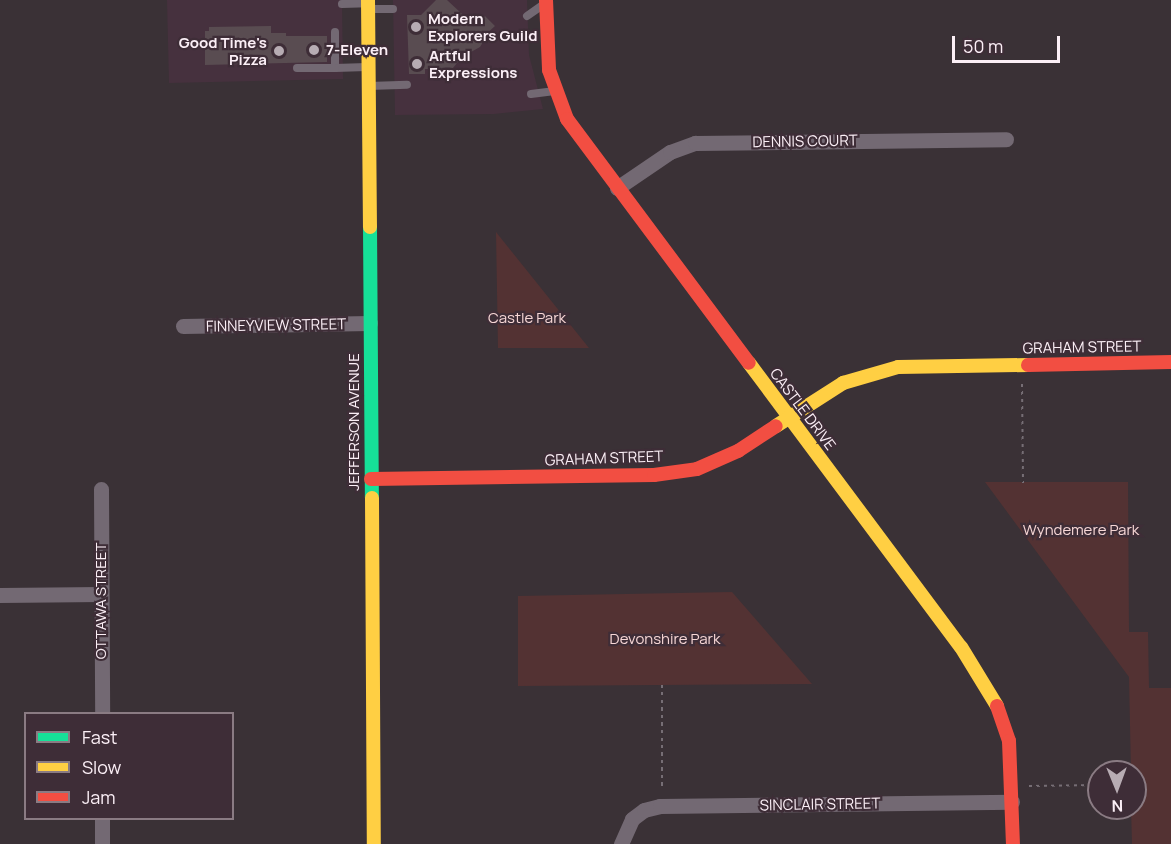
<!DOCTYPE html>
<style>
body{margin:0}
#map{position:relative;width:1171px;height:844px;overflow:hidden;background:#3a3136;font-family:Manrope,sans-serif}
div>[style]{position:absolute}
.built>*{inset:0;background:#46313e}
.green>*{inset:0;background:#533233}
.building>*{inset:0;background:#594c51}
.path>*{height:2px;margin-top:-1px;transform-origin:0;background:repeating-linear-gradient(90deg,#766e75 0 3px,transparent 0 7.5px)}
.lane>*{height:8px;margin:-4px;padding:0 4px;transform-origin:4px;border-radius:4px;background:#736973}
.street>*{height:15px;margin:-7.5px;padding:0 7.5px;transform-origin:7.5px;border-radius:7.5px;background:#736973}
.fast>*{height:14px;margin:-7px;padding:0 7px;transform-origin:7px;border-radius:7px;background:#16e098}
.slow>*{height:14px;margin:-7px;padding:0 7px;transform-origin:7px;border-radius:7px;background:#ffcf43}
.jam>*{height:14px;margin:-7px;padding:0 7px;transform-origin:7px;border-radius:7px;background:#f24e42}
.dots>*{width:16px;height:16px;translate:-50% -50%;box-sizing:border-box;border:3px solid #3e2d37;border-radius:50%}
span{translate:-50% -50%;white-space:nowrap;text-align:center;line-height:1.15;-webkit-text-stroke:4.5px #3e2d37;paint-order:stroke}
.poi-label{font-size:15px;color:#fbeff6;font-weight:700}
.left{translate:0 -50%;text-align:left}
.right{translate:-100% -50%;text-align:right}
.street-label{font-size:15px;color:#fbeff6}
.park-label{font-size:15px;color:#f6d6d5}
.legend{position:absolute;left:24px;top:712px;width:210px;height:108px;box-sizing:border-box;background:#3e2d37;border:2px solid #8a7b83;margin:0;padding:8px 10px;list-style:none;font-size:18px;color:#fbeff6}
.legend li{display:flex;align-items:center;gap:12px;height:30px}
.legend b{width:30px;border:2px solid #8a7b83}
.north{position:absolute;left:1087px;top:760px;width:60px;height:60px;box-sizing:border-box;background:#3e2d37;border:2px solid #8a7b83;border-radius:50%;rotate:179deg;font-size:16px;font-weight:700;line-height:24px;text-align:center;color:#fbeff6}
.north::after{content:'';display:block;margin:auto;width:21px;height:27px;background:#b7acb3;clip-path:polygon(50% 0,100% 100%,50% 72%,0 100%)}
.scale{position:absolute;left:952px;top:36px;width:108px;height:27px;box-sizing:border-box;border:3px solid #fbeff6;border-top:0;padding-left:8px;font-size:18px;line-height:21px;white-space:nowrap;color:#fbeff6;-webkit-text-stroke:4px #3e2d37;paint-order:stroke}
</style>
<div id="map">
<div class="built">
<i style="clip-path:polygon(167px 0,342px 0,343px 79px,169px 83px)"></i>
<i style="clip-path:polygon(393px 0,527px 0,529px 55px,543px 109px,494px 114px,395px 115px)"></i>
</div>
<div class="green">
<i style="clip-path:polygon(496px 232px,589px 348px,498px 348px)"></i>
<i style="clip-path:polygon(985px 482px,1128px 482px,1129px 632px,1148px 632px,1149px 688px,1171px 688px,1171px 844px,1132px 844px,1131px 808px,1135px 808px,1135px 772px,1131px 772px,1129px 677px)"></i>
<i style="clip-path:polygon(732px 592px,812px 684px,518px 686px,518px 596px)"></i>
</div>
<div class="building">
<i style="clip-path:polygon(436px 0,447px 0,475px 26px,485px 16px,495px 26px,484px 36px,486px 37px,480px 47px,471px 52px,469px 49px,452px 69px,425px 69px,425px 74px,409px 74px,407px 15px,421px 15px)"></i>
<i style="clip-path:polygon(271px 26px,271px 33px,286px 33px,286px 36px,327px 36px,327px 62px,205px 65px,205px 31px,209px 31px,209px 27px)"></i>
</div>
<div class="path">
<i style="left:1022px;top:384px;width:99px;rotate:89.4deg"></i>
<i style="left:662px;top:685px;width:105px;rotate:90deg"></i>
<i style="left:1029px;top:786px;width:70px;rotate:-0.8deg"></i>
</div>
<div class="lane">
<i style="left:342px;top:4px;width:25px;rotate:-2deg"></i>
<i style="left:370px;top:9px;width:23px"></i>
<i style="left:527px;top:16px;width:19px;rotate:-35deg"></i>
<i style="left:335px;top:32px;width:36px;rotate:90deg"></i>
<i style="left:335px;top:68px;width:32px;rotate:-2deg"></i>
<i style="left:297px;top:68px;width:38px"></i>
<i style="left:369px;top:86px;width:38px;rotate:-2deg"></i>
<i style="left:531px;top:94px;width:24px;rotate:-7deg"></i>
</div>
<div class="street">
<i style="left:617px;top:188px;width:64px;rotate:-34.2deg"></i>
<i style="left:670px;top:152px;width:27px;rotate:-20deg"></i>
<i style="left:695px;top:143px;width:311px;rotate:-0.7deg"></i>
<i style="left:183px;top:326px;width:187px;rotate:-0.9deg"></i>
<i style="left:101px;top:489px;width:225px;rotate:89.7deg"></i>
<i style="left:0;top:595px;width:101px;rotate:-0.6deg"></i>
<i style="left:102px;top:818px;width:26px;rotate:90deg"></i>
<i style="left:621px;top:844px;width:27px;rotate:-66deg"></i>
<i style="left:632px;top:819px;width:15px;rotate:-37deg"></i>
<i style="left:644px;top:810px;width:16px;rotate:-14deg"></i>
<i style="left:660px;top:806px;width:352px;rotate:-0.7deg"></i>
</div>
<div class="fast">
<i style="left:370px;top:227px;width:271px;rotate:89.6deg"></i>
</div>
<div class="slow">
<i style="left:368px;top:0;width:227px;rotate:89.5deg"></i>
<i style="left:749px;top:363px;width:354px;rotate:53.3deg"></i>
<i style="left:961px;top:647px;width:69px;rotate:58.6deg"></i>
<i style="left:776px;top:426px;width:80px;rotate:-32.7deg"></i>
<i style="left:843px;top:383px;width:57px;rotate:-16.2deg"></i>
<i style="left:898px;top:367px;width:130px;rotate:-0.9deg"></i>
<i style="left:372px;top:498px;width:346px;rotate:89.7deg"></i>
</div>
<div class="jam">
<i style="left:546px;top:0;width:70px;rotate:87.5deg"></i>
<i style="left:549px;top:70px;width:52px;rotate:69.8deg"></i>
<i style="left:567px;top:119px;width:304px;rotate:53.3deg"></i>
<i style="left:1028px;top:365px;width:143px;rotate:-1.2deg"></i>
<i style="left:371px;top:479px;width:283px;rotate:-0.8deg"></i>
<i style="left:654px;top:475px;width:43px;rotate:-7.9deg"></i>
<i style="left:697px;top:469px;width:45px;rotate:-23.7deg"></i>
<i style="left:738px;top:451px;width:45px;rotate:-33.3deg"></i>
<i style="left:997px;top:706px;width:37px;rotate:71deg"></i>
<i style="left:1009px;top:741px;width:103px;rotate:87.8deg"></i>
</div>
<div class="dots">
<i style="left:416px;top:27px;background:#b7acb3"></i>
<i style="left:314px;top:50px;background:#b7acb3"></i>
<i style="left:279px;top:51px;background:#b7acb3"></i>
<i style="left:417px;top:64px;background:#b7acb3"></i>
</div>
<div class="poi-label">
<span class="left" style="left:428px;top:27px">Modern<br>Explorers Guild</span>
<span class="right" style="left:267px;top:51px">Good Time's<br>Pizza</span>
<span class="left" style="left:326px;top:50px">7-Eleven</span>
<span class="left" style="left:429px;top:64px">Artful<br>Expressions</span>
</div>
<div class="street-label">
<span style="left:805px;top:141px;rotate:-1deg">DENNIS COURT</span>
<span style="left:276px;top:325px;rotate:-1deg">FINNEYVIEW STREET</span>
<span style="left:1082px;top:347px;rotate:-1deg">GRAHAM STREET</span>
<span style="left:803px;top:409px;rotate:53deg">CASTLE DRIVE</span>
<span style="left:354px;top:422px;rotate:-90deg">JEFFERSON AVENUE</span>
<span style="left:604px;top:458px;rotate:-2deg">GRAHAM STREET</span>
<span style="left:101px;top:601px;rotate:-90deg">OTTAWA STREET</span>
<span style="left:820px;top:804px;rotate:-1deg">SINCLAIR STREET</span>
</div>
<div class="park-label">
<span style="left:527px;top:318px">Castle Park</span>
<span style="left:1081px;top:530px">Wyndemere Park</span>
<span style="left:665px;top:639px">Devonshire Park</span>
</div>
<ul class="legend">
<li><b style="height:8px;background:#16e098"></b>Fast</li>
<li><b style="height:8px;background:#ffcf43"></b>Slow</li>
<li><b style="height:8px;background:#f24e42"></b>Jam</li>
</ul>
<div class="north">N</div>
<div class="scale">50 m</div>
</div>
